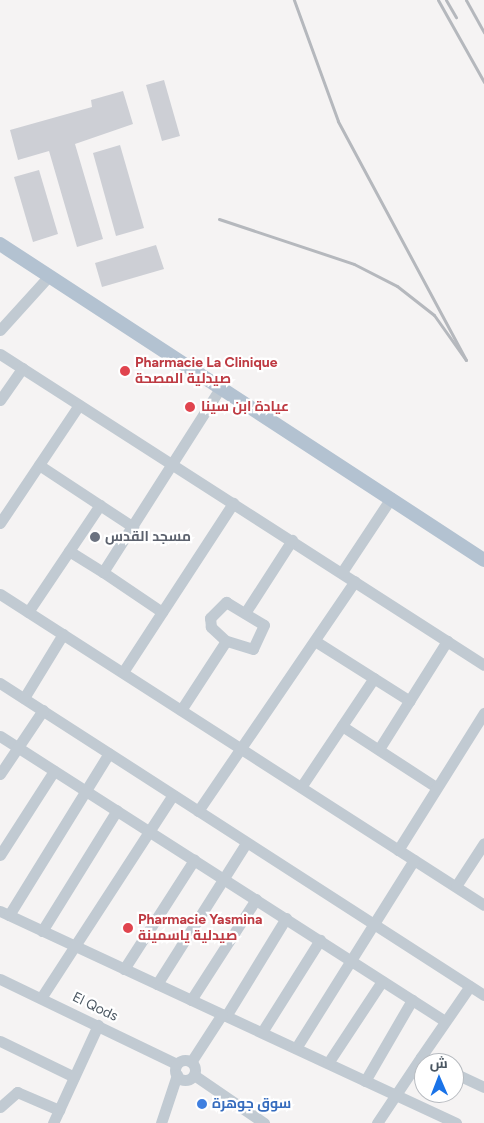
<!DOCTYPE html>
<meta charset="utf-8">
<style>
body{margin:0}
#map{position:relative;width:484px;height:1123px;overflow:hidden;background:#f5f3f3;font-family:Figtree,Cairo,sans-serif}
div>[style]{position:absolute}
.building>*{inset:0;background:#cdcfd5}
.minor>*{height:11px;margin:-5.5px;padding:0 5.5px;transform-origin:5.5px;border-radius:5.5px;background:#c1cad2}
.minor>.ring{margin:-5.5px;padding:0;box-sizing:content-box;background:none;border:11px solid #c1cad2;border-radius:50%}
.major>*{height:14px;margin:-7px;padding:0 7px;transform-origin:7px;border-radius:7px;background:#b3c2d1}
.rail>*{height:3px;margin:-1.5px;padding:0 1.5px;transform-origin:1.5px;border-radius:1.5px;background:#b5b8bd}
.dots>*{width:14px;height:14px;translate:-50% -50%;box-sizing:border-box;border:2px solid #fff;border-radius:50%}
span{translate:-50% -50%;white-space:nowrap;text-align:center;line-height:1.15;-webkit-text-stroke:4.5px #fff;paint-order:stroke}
.health-label{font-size:14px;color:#be3a42;font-weight:700}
.left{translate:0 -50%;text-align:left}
.worship-label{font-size:14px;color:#5b616d;font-weight:700}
.street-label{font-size:14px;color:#4a5661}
.shop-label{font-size:14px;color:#366cbe;font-weight:700}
.north{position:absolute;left:414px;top:1053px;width:50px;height:50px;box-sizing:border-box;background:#fff;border:1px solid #b7bbc0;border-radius:50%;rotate:359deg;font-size:14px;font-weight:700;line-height:20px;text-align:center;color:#4a5661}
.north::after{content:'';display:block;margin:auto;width:18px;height:22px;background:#1a73e8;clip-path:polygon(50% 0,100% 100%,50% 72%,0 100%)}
</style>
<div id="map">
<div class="building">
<i style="clip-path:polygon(164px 80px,180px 136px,162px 141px,146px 85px)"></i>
<i style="clip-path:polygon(123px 91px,133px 124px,75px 144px,103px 239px,77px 247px,49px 151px,18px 160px,10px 130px,92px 107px,91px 100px)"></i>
<i style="clip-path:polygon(120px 145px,144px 228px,116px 236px,93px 153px)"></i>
<i style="clip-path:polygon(39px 170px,58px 234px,33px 242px,14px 177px)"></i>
<i style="clip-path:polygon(156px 245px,164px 269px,102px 287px,95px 263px)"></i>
</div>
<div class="minor">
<i style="left:0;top:330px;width:73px;rotate:-47.8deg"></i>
<i style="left:0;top:354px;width:575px;rotate:32.72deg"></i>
<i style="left:0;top:400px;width:39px;rotate:-55deg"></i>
<i style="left:39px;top:465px;width:113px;rotate:33.4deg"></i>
<i style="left:0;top:523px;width:142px;rotate:-56.2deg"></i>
<i style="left:69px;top:551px;width:40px;rotate:32deg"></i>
<i style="left:342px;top:572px;width:89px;rotate:-56.5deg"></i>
<i style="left:0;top:594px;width:575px;rotate:32.72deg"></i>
<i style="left:226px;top:602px;width:44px;rotate:31.2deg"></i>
<i style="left:264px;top:625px;width:26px;rotate:115deg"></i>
<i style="left:253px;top:649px;width:28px;rotate:-163deg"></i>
<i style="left:226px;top:641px;width:21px;rotate:-137deg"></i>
<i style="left:211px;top:627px;width:9px;rotate:-96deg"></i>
<i style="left:210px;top:618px;width:23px;rotate:-45deg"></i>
<i style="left:28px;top:612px;width:129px;rotate:-56.1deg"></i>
<i style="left:162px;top:612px;width:71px;rotate:-145.9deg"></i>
<i style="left:103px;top:572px;width:218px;rotate:-57.5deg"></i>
<i style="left:245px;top:613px;width:87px;rotate:-57.2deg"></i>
<i style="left:315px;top:641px;width:112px;rotate:32.3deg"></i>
<i style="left:123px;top:672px;width:202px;rotate:-56.9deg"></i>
<i style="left:0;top:683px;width:576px;rotate:32.81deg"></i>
<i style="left:24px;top:698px;width:75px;rotate:-58.6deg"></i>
<i style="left:181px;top:710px;width:82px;rotate:-56.9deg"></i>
<i style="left:342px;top:726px;width:112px;rotate:33deg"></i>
<i style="left:0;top:736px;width:528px;rotate:32.64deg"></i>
<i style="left:379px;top:749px;width:128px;rotate:-57.8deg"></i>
<i style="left:0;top:774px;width:77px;rotate:-56.1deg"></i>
<i style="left:301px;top:787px;width:131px;rotate:-56.2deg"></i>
<i style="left:198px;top:811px;width:278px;rotate:-55.7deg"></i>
<i style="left:398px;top:850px;width:162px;rotate:-57.9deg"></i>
<i style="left:0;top:855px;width:100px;rotate:-57.3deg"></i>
<i style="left:456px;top:886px;width:51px;rotate:-56.9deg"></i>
<i style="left:0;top:911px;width:503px;rotate:24.93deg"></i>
<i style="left:9px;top:915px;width:190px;rotate:-58.3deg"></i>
<i style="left:42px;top:931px;width:142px;rotate:-58.2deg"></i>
<i style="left:124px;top:969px;width:130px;rotate:-57.3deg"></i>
<i style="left:0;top:979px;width:196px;rotate:25.7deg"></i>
<i style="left:157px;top:984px;width:167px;rotate:-57.7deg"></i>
<i style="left:41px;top:998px;width:242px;rotate:-57deg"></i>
<i style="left:191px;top:1000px;width:120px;rotate:-57.2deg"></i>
<i style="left:226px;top:1016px;width:115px;rotate:-58.5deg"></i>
<i style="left:262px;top:1032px;width:109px;rotate:-57.8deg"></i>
<i style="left:0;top:1041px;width:82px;rotate:25.9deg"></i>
<i style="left:296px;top:1048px;width:222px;rotate:-57.9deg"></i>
<i class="ring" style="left:175px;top:1060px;width:9px;height:9px"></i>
<i style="left:191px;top:1062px;width:57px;rotate:-57.1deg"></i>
<i style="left:328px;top:1063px;width:98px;rotate:-56.6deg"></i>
<i style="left:434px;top:1063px;width:14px;rotate:-155deg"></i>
<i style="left:421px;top:1057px;width:86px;rotate:-55.4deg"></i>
<i style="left:454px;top:1073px;width:33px;rotate:25deg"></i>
<i style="left:194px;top:1075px;width:85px;rotate:34.4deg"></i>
<i style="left:365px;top:1081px;width:94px;rotate:-59.9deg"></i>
<i style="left:0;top:1107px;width:23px;rotate:-41deg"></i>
<i style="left:17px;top:1092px;width:46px;rotate:23.2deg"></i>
<i style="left:53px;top:1123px;width:108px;rotate:-65.3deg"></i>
<i style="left:161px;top:1123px;width:51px;rotate:-71.6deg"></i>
<i style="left:377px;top:1123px;width:79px;rotate:-56.3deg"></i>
</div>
<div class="major">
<i style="left:0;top:244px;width:578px;rotate:33.14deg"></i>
</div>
<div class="rail">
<i style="left:438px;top:0;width:94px;rotate:60.7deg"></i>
<i style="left:446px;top:0;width:20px;rotate:60deg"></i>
<i style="left:466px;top:0;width:37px;rotate:61deg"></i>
<i style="left:219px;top:219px;width:142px;rotate:18.4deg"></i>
<i style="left:354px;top:264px;width:48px;rotate:27.1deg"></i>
<i style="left:397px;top:286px;width:47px;rotate:38.1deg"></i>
<i style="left:434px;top:315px;width:55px;rotate:54.6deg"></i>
<i style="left:466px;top:360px;width:271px;rotate:-118.2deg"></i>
<i style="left:338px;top:121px;width:129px;rotate:-110deg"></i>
</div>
<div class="dots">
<i style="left:125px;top:371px;background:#e0444e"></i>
<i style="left:190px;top:407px;background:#e0444e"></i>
<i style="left:95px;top:537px;background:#6b7280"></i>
<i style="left:128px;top:928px;background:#e0444e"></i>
<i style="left:202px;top:1104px;background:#3f7fe0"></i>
</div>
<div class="health-label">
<span class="left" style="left:135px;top:371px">Pharmacie La Clinique<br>صيدلية المصحة</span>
<span class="left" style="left:201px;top:407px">عيادة ابن سينا</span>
<span class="left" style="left:138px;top:928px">Pharmacie Yasmina<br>صيدلية ياسمينة</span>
</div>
<div class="worship-label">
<span class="left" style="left:105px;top:537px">مسجد القدس</span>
</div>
<div class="street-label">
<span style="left:95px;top:1007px;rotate:26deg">El Qods</span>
</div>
<div class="shop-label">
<span class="left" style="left:212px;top:1104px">سوق جوهرة</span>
</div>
<div class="north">ش</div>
</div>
